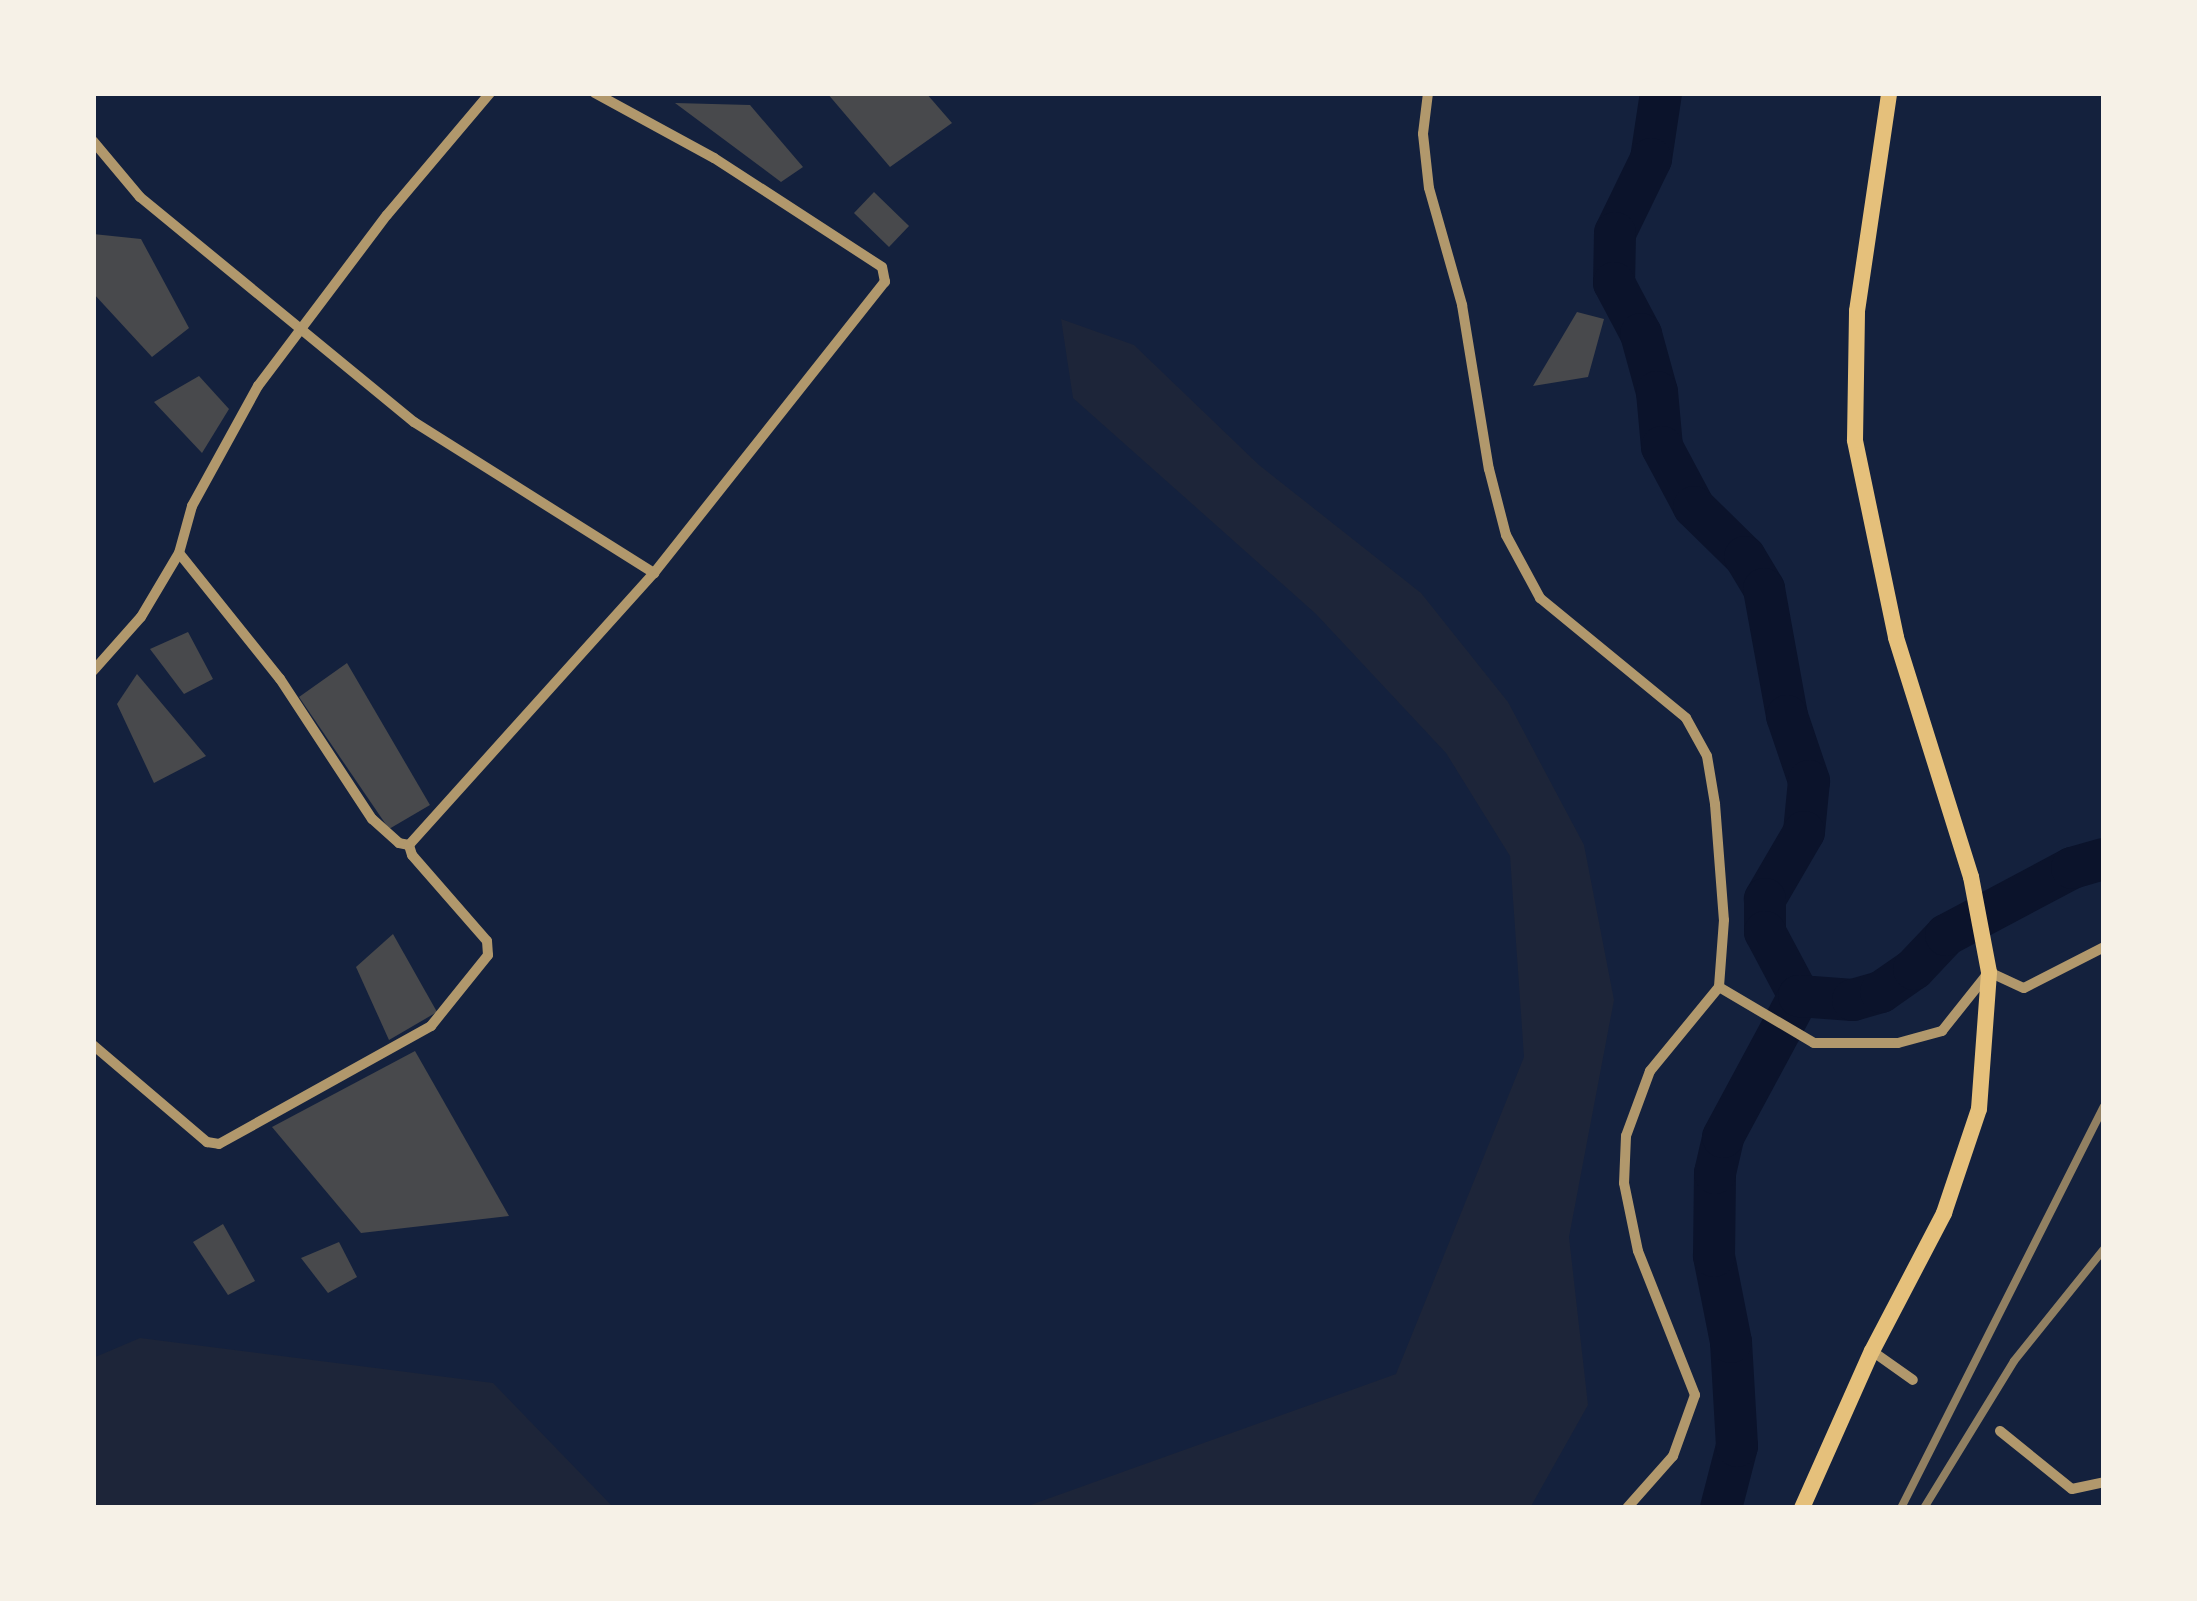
<!DOCTYPE html>
<style>
body{margin:0}
#map{position:relative;width:2197px;height:1601px;overflow:hidden;background:#14213d;font-family:Helvetica,sans-serif}
div>[style]{position:absolute}
.green>*{inset:0;background:#1d2539}
.river>*{height:42px;margin:-21px;padding:0 21px;transform-origin:21px;border-radius:21px;background:#0b132b}
.building>*{inset:0;background:#48494c}
.minor>*{height:10px;margin:-5px;padding:0 5px;transform-origin:5px;border-radius:5px;background:#b1986c}
.primary>*{height:16px;margin:-8px;padding:0 8px;transform-origin:8px;border-radius:8px;background:#e5c07b}
.rail>*{height:8px;margin:-4px;padding:0 4px;transform-origin:4px;border-radius:4px;background:#918062}
span{translate:-50% -50%;white-space:nowrap;text-align:center;line-height:1.15;-webkit-text-stroke:9px #f6f1e7;paint-order:stroke}
.frame{position:absolute;inset:0;border:96px solid #f6f1e7;pointer-events:none}
</style>
<div id="map">
<div class="green">
<i style="clip-path:polygon(1061px 319px,1134px 345px,1259px 465px,1421px 593px,1508px 702px,1584px 845px,1614px 1000px,1569px 1237px,1588px 1405px,1530px 1508px,1022px 1508px,1396px 1374px,1524px 1057px,1510px 856px,1446px 753px,1316px 614px,1073px 398px)"></i>
<i style="clip-path:polygon(140px 1338px,493px 1383px,614px 1508px,93px 1508px,93px 1358px)"></i>
</div>
<div class="river">
<i style="left:1661px;top:93px;width:67px;rotate:98.6deg"></i>
<i style="left:1651px;top:159px;width:82px;rotate:115.9deg"></i>
<i style="left:1615px;top:233px;width:50px;rotate:91.1deg"></i>
<i style="left:1614px;top:283px;width:58px;rotate:62.1deg"></i>
<i style="left:1641px;top:334px;width:60px;rotate:74.6deg"></i>
<i style="left:1657px;top:392px;width:55px;rotate:84.8deg"></i>
<i style="left:1662px;top:447px;width:68px;rotate:61.9deg"></i>
<i style="left:1694px;top:507px;width:71px;rotate:44.4deg"></i>
<i style="left:1745px;top:557px;width:37px;rotate:59deg"></i>
<i style="left:1764px;top:589px;width:129px;rotate:79.7deg"></i>
<i style="left:1787px;top:716px;width:69px;rotate:71.3deg"></i>
<i style="left:1809px;top:781px;width:51px;rotate:95.6deg"></i>
<i style="left:1804px;top:832px;width:78px;rotate:120.2deg"></i>
<i style="left:1765px;top:899px;width:33px;rotate:90deg"></i>
<i style="left:1765px;top:932px;width:72px;rotate:62deg"></i>
<i style="left:1721px;top:1508px;width:64px;rotate:-75.5deg"></i>
<i style="left:1737px;top:1446px;width:104px;rotate:-93.3deg"></i>
<i style="left:1731px;top:1342px;width:88px;rotate:-101.2deg"></i>
<i style="left:1714px;top:1256px;width:83px;rotate:-89.3deg"></i>
<i style="left:1715px;top:1173px;width:37px;rotate:-77deg"></i>
<i style="left:1723px;top:1137px;width:160px;rotate:-61.7deg"></i>
<i style="left:1799px;top:996px;width:54px;rotate:4.2deg"></i>
<i style="left:1853px;top:1000px;width:29px;rotate:-16deg"></i>
<i style="left:1881px;top:992px;width:40px;rotate:-34.9deg"></i>
<i style="left:1914px;top:969px;width:47px;rotate:-46.7deg"></i>
<i style="left:1946px;top:935px;width:143px;rotate:-28deg"></i>
<i style="left:2072px;top:868px;width:33px;rotate:-16deg"></i>
</div>
<div class="building">
<i style="clip-path:polygon(827px 93px,926px 93px,952px 123px,890px 167px)"></i>
<i style="clip-path:polygon(675px 103px,750px 105px,803px 167px,781px 182px)"></i>
<i style="clip-path:polygon(874px 192px,909px 226px,889px 247px,854px 213px)"></i>
<i style="clip-path:polygon(93px 234px,141px 239px,189px 328px,152px 357px,93px 293px)"></i>
<i style="clip-path:polygon(1577px 312px,1604px 319px,1588px 377px,1533px 386px)"></i>
<i style="clip-path:polygon(199px 376px,229px 409px,202px 453px,154px 402px)"></i>
<i style="clip-path:polygon(188px 632px,213px 679px,184px 694px,150px 649px)"></i>
<i style="clip-path:polygon(347px 663px,430px 805px,389px 829px,299px 697px)"></i>
<i style="clip-path:polygon(137px 674px,206px 756px,154px 783px,117px 704px)"></i>
<i style="clip-path:polygon(393px 934px,437px 1012px,389px 1040px,356px 967px)"></i>
<i style="clip-path:polygon(415px 1051px,509px 1216px,361px 1233px,272px 1127px)"></i>
<i style="clip-path:polygon(223px 1224px,255px 1281px,228px 1295px,193px 1242px)"></i>
<i style="clip-path:polygon(339px 1242px,357px 1277px,328px 1293px,301px 1258px)"></i>
</div>
<div class="minor">
<i style="left:1428px;top:93px;width:41px;rotate:97deg"></i>
<i style="left:1423px;top:134px;width:54px;rotate:83.7deg"></i>
<i style="left:1429px;top:188px;width:122px;rotate:74.2deg"></i>
<i style="left:1462px;top:305px;width:166px;rotate:80.7deg"></i>
<i style="left:1489px;top:469px;width:68px;rotate:75.6deg"></i>
<i style="left:1506px;top:535px;width:72px;rotate:61.6deg"></i>
<i style="left:1540px;top:598px;width:189px;rotate:39.4deg"></i>
<i style="left:1686px;top:718px;width:43px;rotate:61.1deg"></i>
<i style="left:1707px;top:756px;width:49px;rotate:80.5deg"></i>
<i style="left:1715px;top:804px;width:116px;rotate:85.6deg"></i>
<i style="left:1724px;top:920px;width:67px;rotate:94.3deg"></i>
<i style="left:1719px;top:987px;width:109px;rotate:129.4deg"></i>
<i style="left:1650px;top:1071px;width:69px;rotate:110.3deg"></i>
<i style="left:1626px;top:1136px;width:47px;rotate:92.4deg"></i>
<i style="left:1624px;top:1183px;width:69px;rotate:78.4deg"></i>
<i style="left:1638px;top:1251px;width:155px;rotate:68.4deg"></i>
<i style="left:1695px;top:1395px;width:65px;rotate:109.8deg"></i>
<i style="left:1673px;top:1456px;width:69px;rotate:131.5deg"></i>
<i style="left:93px;top:141px;width:73px;rotate:50deg"></i>
<i style="left:140px;top:197px;width:355px;rotate:39.4deg"></i>
<i style="left:414px;top:422px;width:284px;rotate:32.2deg"></i>
<i style="left:93px;top:671px;width:72px;rotate:-48.4deg"></i>
<i style="left:141px;top:617px;width:74px;rotate:-59.3deg"></i>
<i style="left:179px;top:553px;width:49px;rotate:-74.5deg"></i>
<i style="left:192px;top:506px;width:137px;rotate:-61.2deg"></i>
<i style="left:258px;top:386px;width:214px;rotate:-53deg"></i>
<i style="left:387px;top:215px;width:160px;rotate:-49.8deg"></i>
<i style="left:409px;top:845px;width:366px;rotate:-48deg"></i>
<i style="left:654px;top:573px;width:372px;rotate:-51.6deg"></i>
<i style="left:885px;top:282px;width:15px;rotate:-101deg"></i>
<i style="left:882px;top:267px;width:200px;rotate:-147deg"></i>
<i style="left:714px;top:158px;width:136px;rotate:-151.4deg"></i>
<i style="left:1719px;top:987px;width:110px;rotate:30.5deg"></i>
<i style="left:1814px;top:1043px;width:84px"></i>
<i style="left:1898px;top:1043px;width:46px;rotate:-15.3deg"></i>
<i style="left:1942px;top:1031px;width:75px;rotate:-51.5deg"></i>
<i style="left:1989px;top:972px;width:38px;rotate:25deg"></i>
<i style="left:2024px;top:988px;width:90px;rotate:-27.1deg"></i>
<i style="left:93px;top:1045px;width:150px;rotate:40.4deg"></i>
<i style="left:207px;top:1142px;width:12px;rotate:9deg"></i>
<i style="left:219px;top:1144px;width:243px;rotate:-29.1deg"></i>
<i style="left:431px;top:1026px;width:91px;rotate:-51.2deg"></i>
<i style="left:488px;top:955px;width:14px;rotate:-94deg"></i>
<i style="left:487px;top:941px;width:114px;rotate:-131.1deg"></i>
<i style="left:412px;top:855px;width:10px;rotate:-107deg"></i>
<i style="left:409px;top:845px;width:10px;rotate:-169deg"></i>
<i style="left:399px;top:843px;width:36px;rotate:-138deg"></i>
<i style="left:372px;top:819px;width:168px;rotate:-123.3deg"></i>
<i style="left:280px;top:679px;width:161px;rotate:-128.7deg"></i>
<i style="left:1872px;top:1351px;width:50px;rotate:35.3deg"></i>
<i style="left:2000px;top:1431px;width:92px;rotate:38.9deg"></i>
<i style="left:2072px;top:1489px;width:33px;rotate:-12deg"></i>
</div>
<div class="primary">
<i style="left:1802px;top:1508px;width:172px;rotate:-66deg"></i>
<i style="left:1872px;top:1351px;width:156px;rotate:-62.4deg"></i>
<i style="left:1944px;top:1213px;width:110px;rotate:-71.4deg"></i>
<i style="left:1979px;top:1109px;width:137px;rotate:-85.8deg"></i>
<i style="left:1989px;top:972px;width:97px;rotate:-100.7deg"></i>
<i style="left:1971px;top:877px;width:251px;rotate:-107.4deg"></i>
<i style="left:1896px;top:637px;width:201px;rotate:-101.8deg"></i>
<i style="left:1855px;top:440px;width:129px;rotate:-89.1deg"></i>
<i style="left:1857px;top:311px;width:220px;rotate:-81.6deg"></i>
</div>
<div class="rail">
<i style="left:1901px;top:1508px;width:450px;rotate:-63.2deg"></i>
<i style="left:1924px;top:1508px;width:172px;rotate:-58.5deg"></i>
<i style="left:2014px;top:1361px;width:144px;rotate:-51.2deg"></i>
</div>
<div class="frame"></div>
</div>
